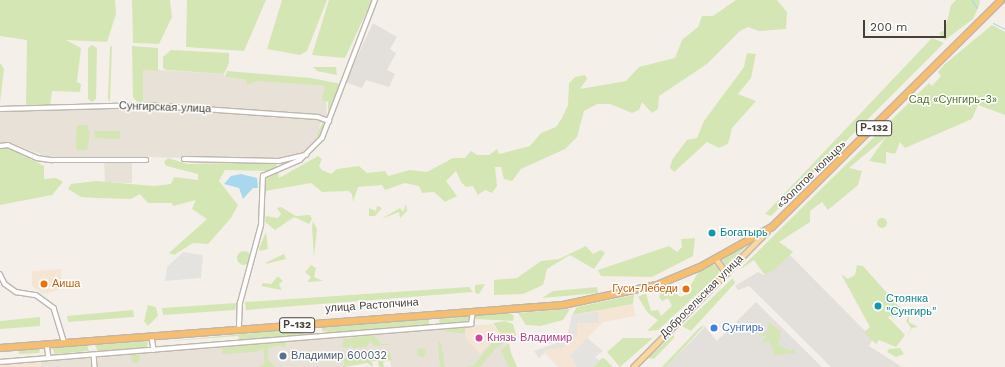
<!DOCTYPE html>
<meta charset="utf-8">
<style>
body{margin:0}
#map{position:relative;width:1005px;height:367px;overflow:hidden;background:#f4f0e9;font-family:"Work Sans",sans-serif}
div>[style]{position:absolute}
.residential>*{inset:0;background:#e8e1d7}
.commercial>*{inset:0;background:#f5e5d5}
.industrial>*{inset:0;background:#e3dfda}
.green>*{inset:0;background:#d4e6b4}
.round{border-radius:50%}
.parking>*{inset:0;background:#e5e3e0}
.water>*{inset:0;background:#a8d8ee}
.stream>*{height:1px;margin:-0.5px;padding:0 0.5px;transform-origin:0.5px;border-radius:0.5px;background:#a8d8ee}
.roads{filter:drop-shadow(1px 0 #bfb6ac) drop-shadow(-1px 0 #bfb6ac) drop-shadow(0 1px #bfb6ac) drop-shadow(0 -1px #bfb6ac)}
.street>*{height:3.5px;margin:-1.75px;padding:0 1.75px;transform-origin:1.75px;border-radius:1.75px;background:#fff}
.primary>*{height:5px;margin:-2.5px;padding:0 2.5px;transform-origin:2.5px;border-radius:2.5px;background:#fad79c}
.highway>*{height:6px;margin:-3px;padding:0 3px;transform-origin:3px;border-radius:3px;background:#f8be70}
.dots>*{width:11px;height:11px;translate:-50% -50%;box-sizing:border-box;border:2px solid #fff;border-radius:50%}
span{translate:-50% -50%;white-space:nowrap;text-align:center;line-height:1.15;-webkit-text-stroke:3px #fff;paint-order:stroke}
.shield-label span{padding:1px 3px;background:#fff;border:1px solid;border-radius:3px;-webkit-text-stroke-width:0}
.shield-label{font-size:10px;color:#474038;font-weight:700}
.park-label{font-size:11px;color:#50772c}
.street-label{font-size:11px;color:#474038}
.culture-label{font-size:11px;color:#0d838f}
.left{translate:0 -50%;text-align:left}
.food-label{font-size:11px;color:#c56008}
.right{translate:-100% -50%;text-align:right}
.shop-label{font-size:11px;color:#366cbe}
.hotel-label{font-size:11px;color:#b23c85}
.service-label{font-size:11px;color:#4e5e75}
.scale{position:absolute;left:863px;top:20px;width:83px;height:18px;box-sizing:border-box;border:2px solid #474038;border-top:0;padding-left:5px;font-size:12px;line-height:14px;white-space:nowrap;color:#474038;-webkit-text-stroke:3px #fff;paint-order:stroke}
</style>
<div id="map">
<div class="residential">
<i style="clip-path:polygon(143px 69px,224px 74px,225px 77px,246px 80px,325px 86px,327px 116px,320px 124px,318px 139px,305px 153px,278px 160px,145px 157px,132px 160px,132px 183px,105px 182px,104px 160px,53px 159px,8px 142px,0 143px,0 111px,142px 106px)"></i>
<i style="clip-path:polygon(465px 326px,466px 339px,482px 351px,500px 333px,508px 345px,513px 367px,391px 367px,390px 358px,346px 361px,346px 367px,98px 367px,97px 356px)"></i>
<i style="clip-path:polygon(91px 353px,92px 367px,41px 367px,40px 356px)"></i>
</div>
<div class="commercial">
<i style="clip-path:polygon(61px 269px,62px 289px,43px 294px,32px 286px,32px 271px)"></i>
<i style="clip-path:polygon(633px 304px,636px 316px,603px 322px,570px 356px,577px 367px,558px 367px,545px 353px,539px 358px,534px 351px,560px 342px,568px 333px,572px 315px)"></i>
<i style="clip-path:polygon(492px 324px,500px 333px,480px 354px,466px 339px,465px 326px)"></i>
<i style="clip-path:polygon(40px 356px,41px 367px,0 367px,0 359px)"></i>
</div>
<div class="industrial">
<i style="clip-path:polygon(373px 23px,397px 37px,390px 49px,396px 53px,387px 70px,395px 74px,389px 87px,366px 80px,362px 88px,345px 82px)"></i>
<i style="clip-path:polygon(790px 255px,873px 339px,869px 346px,902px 367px,831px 367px,749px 286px,738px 290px,735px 286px,758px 272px,764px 275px)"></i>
<i style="clip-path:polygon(756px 302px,822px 367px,666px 367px,705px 327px,717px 341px)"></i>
</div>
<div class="green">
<i style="clip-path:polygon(0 0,115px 0,116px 14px,107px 42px,66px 40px,81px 48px,77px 82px,81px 84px,80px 92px,52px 91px,50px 106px,26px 107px,27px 40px,0 36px)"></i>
<i style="clip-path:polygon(132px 0,170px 0,172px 17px,159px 44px,133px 43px)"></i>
<i style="clip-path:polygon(187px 0,266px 0,244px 51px,186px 47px)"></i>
<i style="clip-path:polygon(282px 0,327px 0,307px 51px,300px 55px,267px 49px)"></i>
<i style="clip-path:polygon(329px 0,372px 0,345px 58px,312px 55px)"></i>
<i style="clip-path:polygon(736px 0,777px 0,787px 12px,786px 29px,759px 31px,748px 27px,740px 31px,707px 64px,659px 96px,658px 109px,652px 113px,642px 102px,639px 110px,632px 113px,610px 104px,597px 104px,584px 111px,577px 137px,565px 149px,521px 169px,512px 181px,504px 179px,501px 167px,495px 167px,497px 186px,492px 193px,485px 190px,478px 195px,473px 186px,466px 187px,461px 182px,456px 171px,446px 181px,457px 196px,445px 202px,434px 192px,422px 193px,419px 186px,405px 183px,385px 190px,382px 185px,358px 187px,353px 202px,352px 194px,348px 191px,322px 192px,311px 183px,265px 191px,265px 171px,225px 170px,219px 181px,238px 205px,231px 218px,208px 244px,193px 243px,174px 255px,169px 253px,207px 219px,192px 209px,196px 200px,173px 206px,172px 203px,148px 203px,140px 194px,131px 199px,95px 198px,81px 197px,68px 189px,71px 184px,96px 181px,154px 186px,171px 184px,174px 177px,198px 180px,198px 174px,166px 166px,164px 162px,168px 158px,188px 164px,276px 162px,279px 178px,318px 156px,322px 159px,319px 166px,322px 170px,331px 174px,337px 169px,359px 166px,367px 173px,385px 171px,388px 176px,410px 170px,427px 172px,453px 158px,465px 158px,471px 151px,477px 155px,489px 155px,497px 149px,499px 154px,530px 146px,541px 133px,556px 127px,562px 118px,568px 105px,569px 83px,575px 77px,585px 75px,587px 79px,580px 89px,626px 81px,639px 67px,675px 58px,682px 40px,698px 27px,702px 16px,713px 16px)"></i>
<i style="clip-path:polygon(956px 0,980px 0,979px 6px,973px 19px,945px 40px,939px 33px,945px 30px,951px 5px)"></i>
<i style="clip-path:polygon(992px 25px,1005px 32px,1005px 115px,978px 105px,972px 119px,905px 148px,900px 142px,895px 154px,886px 152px,886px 164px,869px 161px,886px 137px,849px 168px,862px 171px,858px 185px,828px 210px,822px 202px,810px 211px,810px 222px,779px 242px,793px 252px,773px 271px,764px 274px,754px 260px,739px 270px,929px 83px,932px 86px,941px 76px,938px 72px,945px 64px)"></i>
<i style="clip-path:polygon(932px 38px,944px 43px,771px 216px,765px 214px)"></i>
<i style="clip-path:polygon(92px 45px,97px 48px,96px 99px,92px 102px,88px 99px,88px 48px)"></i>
<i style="clip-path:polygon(110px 46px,112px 47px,110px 102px,108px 99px)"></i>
<i style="clip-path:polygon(132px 46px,158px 48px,158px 71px,143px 70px,143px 102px,137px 102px,133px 97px)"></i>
<i style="clip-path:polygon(171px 50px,229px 53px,229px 63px,224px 74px,167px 70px,163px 68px,163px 57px)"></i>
<i style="clip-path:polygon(747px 53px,756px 54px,754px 63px,751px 78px,738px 94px,756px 101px,732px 128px,728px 144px,719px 148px,707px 142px,674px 172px,670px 168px,672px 160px,687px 140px,697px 138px,704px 121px,744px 67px)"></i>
<i style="clip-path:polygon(0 63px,4px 69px,0 103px)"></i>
<i style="clip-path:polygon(313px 67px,336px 67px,337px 75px,317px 71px)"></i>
<i style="clip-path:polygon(227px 71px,311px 78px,341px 84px,328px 118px,328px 102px,322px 100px,325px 86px,257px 81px,247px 85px,246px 80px,225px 77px)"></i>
<i style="clip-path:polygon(323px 121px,326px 125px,318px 139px,317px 134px)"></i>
<i style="clip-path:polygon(77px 125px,87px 125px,90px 135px,87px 150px,77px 150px,76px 146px)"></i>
<i style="clip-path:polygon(94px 131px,120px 131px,120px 139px,95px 138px)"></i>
<i style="clip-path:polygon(7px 147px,44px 166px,44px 179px,56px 178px,63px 182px,52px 195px,0 205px,0 148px)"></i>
<i style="clip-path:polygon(406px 204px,407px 211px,400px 218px,399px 212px,381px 219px,400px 208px,403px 212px)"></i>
<i style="clip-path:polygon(377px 206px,382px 208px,375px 216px,369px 216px,369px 208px,376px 211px)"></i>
<i style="clip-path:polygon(281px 207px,296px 216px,310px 215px,312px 219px,309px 224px,294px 217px,275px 230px,265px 222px,266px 216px,278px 218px,281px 214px,277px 208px)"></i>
<i class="round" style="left:877px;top:218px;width:10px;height:10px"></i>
<i style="clip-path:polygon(313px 221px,317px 229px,314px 257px,312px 227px)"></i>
<i style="clip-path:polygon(266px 232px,268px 249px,260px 251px,259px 248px)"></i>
<i style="clip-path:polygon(695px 238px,693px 256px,652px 277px,601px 276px,598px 270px,669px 246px,677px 252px,682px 247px,681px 239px)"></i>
<i style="clip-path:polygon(586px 246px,593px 254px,601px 250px,605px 253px,594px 269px,570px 255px,547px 269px,543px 285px,523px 294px,494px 295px,494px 280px,517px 278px,541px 261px,559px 259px)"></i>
<i style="clip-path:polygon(747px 246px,727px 265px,724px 264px,722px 259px)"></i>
<i class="round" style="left:237px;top:251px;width:14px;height:14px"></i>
<i style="clip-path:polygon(284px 254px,286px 259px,266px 264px,267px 262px)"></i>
<i style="clip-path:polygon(713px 264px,720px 269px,718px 275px,658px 330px,647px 331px,658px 320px,648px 313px,638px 297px,646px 293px,651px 311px,658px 310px,661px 316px,672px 306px,668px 298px,662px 301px,659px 297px,663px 287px,673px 283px,675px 293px,681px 297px,685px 295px,699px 271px)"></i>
<i style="clip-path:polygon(311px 265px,316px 268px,314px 277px,323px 281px,307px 282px,311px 277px,305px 272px)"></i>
<i style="clip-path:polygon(857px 265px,863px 266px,903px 311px,901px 317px,887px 316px,905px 335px,896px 347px,879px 340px,876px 344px,864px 332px,870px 327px,841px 274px,848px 279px,855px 275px)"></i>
<i style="clip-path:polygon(278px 276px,283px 281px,279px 284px,282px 290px,261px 286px,263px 283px,271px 284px)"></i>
<i style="clip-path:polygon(733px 278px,735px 283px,691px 331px,682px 326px)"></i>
<i style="clip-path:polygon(485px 284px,479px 294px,475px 293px,475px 285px)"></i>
<i style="clip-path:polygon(469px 287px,473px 292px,246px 310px,245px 302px)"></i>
<i style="clip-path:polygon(597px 287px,598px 293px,542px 298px,553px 291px)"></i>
<i style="clip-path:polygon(634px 295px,633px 304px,572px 315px,577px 307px)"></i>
<i style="clip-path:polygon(237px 303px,235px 310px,163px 315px,162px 308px)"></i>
<i style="clip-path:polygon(148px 305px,156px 307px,158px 316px,148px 326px,144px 321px)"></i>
<i style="clip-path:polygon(570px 309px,563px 320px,540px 326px,526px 325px,518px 313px)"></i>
<i style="clip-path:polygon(133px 310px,134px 317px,68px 322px,67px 316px)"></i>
<i style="clip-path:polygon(509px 312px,514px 316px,513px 321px,474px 319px,475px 315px)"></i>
<i style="clip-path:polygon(467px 315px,470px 318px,466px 322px,440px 324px,439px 320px,445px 316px,451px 319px)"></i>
<i style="clip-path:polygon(909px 315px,909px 322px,918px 327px,912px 328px,907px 337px,911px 328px,906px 321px)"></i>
<i style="clip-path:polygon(40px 317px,40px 326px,0 329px,0 321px)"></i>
<i style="clip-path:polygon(429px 319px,429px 325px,336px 333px,322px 331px,322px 327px)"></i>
<i style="clip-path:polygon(505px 321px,513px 324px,516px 335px,495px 349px,480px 367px,468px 367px,474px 365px,500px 333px,493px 323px)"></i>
<i style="clip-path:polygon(769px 322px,781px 332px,778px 345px,791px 351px,793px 348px,796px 353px,775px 355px,769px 341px,760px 343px,767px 336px,758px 335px,767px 332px)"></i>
<i style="clip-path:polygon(705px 325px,666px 367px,662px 367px,700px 327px)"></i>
<i style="clip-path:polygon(466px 327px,464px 333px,446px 332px,446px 328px)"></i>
<i style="clip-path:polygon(304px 328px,303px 334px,277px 338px,240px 341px,238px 336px,159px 342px)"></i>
<i style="clip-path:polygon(674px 334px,674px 338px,654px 359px,648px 358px)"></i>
<i style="clip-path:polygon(374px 335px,381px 344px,397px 344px,374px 346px,370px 341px,367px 347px,353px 348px,350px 344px,349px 348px,342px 347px,344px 339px)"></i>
<i style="clip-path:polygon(623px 338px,653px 338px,620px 367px,607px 352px)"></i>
<i style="clip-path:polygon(148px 341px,147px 347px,98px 352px,95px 345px)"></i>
<i style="clip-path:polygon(438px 341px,441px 343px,445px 367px,440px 367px)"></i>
<i style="clip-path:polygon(287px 342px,284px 348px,281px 345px,268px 348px,268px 360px,276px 367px,259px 367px,265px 363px,263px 348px,256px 352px,222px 354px,222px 347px)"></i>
<i style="clip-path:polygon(509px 343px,511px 353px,517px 367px,509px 367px,501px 351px)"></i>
<i style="clip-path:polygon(87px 345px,89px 351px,55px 354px,52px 348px)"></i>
<i class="round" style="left:416.5px;top:347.5px;width:9px;height:9px"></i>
<i style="clip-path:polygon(900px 348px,904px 354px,896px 357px,887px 352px,889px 349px)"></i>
<i style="clip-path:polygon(40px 349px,39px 353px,19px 354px,19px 350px)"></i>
<i style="clip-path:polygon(390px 353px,392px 360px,383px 362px,384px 367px,379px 367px,378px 361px,372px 361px,373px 367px,367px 363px,344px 367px,344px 359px,348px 357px)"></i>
<i class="round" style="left:130.5px;top:353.5px;width:9px;height:9px"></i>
<i style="clip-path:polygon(604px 358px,613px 367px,593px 367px,601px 359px)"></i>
</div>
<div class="parking">
<i style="clip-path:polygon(183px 252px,203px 255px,201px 278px,165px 281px,167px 267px)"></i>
<i style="clip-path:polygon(598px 312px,599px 323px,577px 323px,577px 333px,562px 348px,547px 349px,539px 358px,534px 351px,560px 342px,568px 333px,572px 315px)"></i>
<i style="clip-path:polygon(587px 338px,603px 351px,595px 357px,600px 361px,593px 367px,577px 367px,570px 356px)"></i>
</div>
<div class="water">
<i style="clip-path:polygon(241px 174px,257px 178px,258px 188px,253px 188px,243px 199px,239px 188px,224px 184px,231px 176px)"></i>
</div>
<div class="stream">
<i style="left:972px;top:0;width:9px;rotate:58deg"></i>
<i style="left:993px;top:23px;width:13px;rotate:27deg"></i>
</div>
<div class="roads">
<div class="street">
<i style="left:0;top:109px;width:146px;rotate:-1.6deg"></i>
<i style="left:146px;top:105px;width:172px;rotate:4deg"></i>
<i style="left:318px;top:117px;width:12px;rotate:20deg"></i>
<i style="left:0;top:146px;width:8px;rotate:-7deg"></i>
<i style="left:8px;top:145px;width:32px;rotate:24deg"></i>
<i style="left:37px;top:158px;width:15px;rotate:8deg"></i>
<i style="left:52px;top:160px;width:94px"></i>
<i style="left:184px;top:159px;width:95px;rotate:1.2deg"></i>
<i style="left:279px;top:161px;width:28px;rotate:-13deg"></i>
<i style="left:0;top:274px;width:11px;rotate:63deg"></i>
<i style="left:5px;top:284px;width:14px;rotate:36deg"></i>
<i style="left:16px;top:292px;width:20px;rotate:9deg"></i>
<i style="left:36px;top:295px;width:22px;rotate:36deg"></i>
<i style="left:54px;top:308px;width:34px;rotate:73deg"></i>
<i style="left:239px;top:326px;width:23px;rotate:-88deg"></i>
<i style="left:240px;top:303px;width:81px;rotate:-74.9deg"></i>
<i style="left:261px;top:225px;width:49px;rotate:-87.7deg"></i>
<i style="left:263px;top:176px;width:40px;rotate:-23.4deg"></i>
<i style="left:300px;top:160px;width:31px;rotate:-45deg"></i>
<i style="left:322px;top:138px;width:148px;rotate:-69deg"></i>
<i style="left:152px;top:337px;width:13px;rotate:81deg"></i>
<i style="left:47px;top:344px;width:14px;rotate:82deg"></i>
<i style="left:94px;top:355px;width:12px;rotate:85deg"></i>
<i style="left:0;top:362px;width:473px;rotate:-4.6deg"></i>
<i style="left:471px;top:324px;width:12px;rotate:-81deg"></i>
</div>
<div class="primary">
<i style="left:715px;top:258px;width:19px;rotate:54deg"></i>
<i style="left:633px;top:367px;width:191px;rotate:-45.4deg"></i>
</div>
<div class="highway">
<i style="left:0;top:348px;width:565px;rotate:-4.37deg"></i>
<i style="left:563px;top:305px;width:96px;rotate:-12deg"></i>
<i style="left:657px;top:285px;width:47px;rotate:-22.7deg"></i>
<i style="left:700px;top:267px;width:82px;rotate:-29.1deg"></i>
<i style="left:772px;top:227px;width:322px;rotate:-44.7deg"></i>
</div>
</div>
<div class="dots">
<i style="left:712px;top:233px;background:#0f9aa8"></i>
<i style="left:44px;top:284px;background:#e8710a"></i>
<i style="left:686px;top:289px;background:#e8710a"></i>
<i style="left:878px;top:306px;background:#0f9aa8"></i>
<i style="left:714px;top:328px;background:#3f7fe0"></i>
<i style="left:479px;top:338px;background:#d1479c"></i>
<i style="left:283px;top:356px;background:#5c6f8a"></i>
</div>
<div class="shield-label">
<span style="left:874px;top:128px">Р-132</span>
<span style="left:297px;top:325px">Р-132</span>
</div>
<div class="park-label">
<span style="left:953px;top:100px">Сад «Сунгирь-3»</span>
</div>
<div class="street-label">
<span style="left:165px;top:108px;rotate:2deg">Сунгирская улица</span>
<span style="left:812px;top:175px;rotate:-44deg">«Золотое кольцо»</span>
<span style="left:702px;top:297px;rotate:-45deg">Добросельская улица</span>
<span style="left:372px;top:306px;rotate:-4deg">улица Растопчина</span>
</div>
<div class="culture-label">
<span class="left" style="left:720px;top:233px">Богатырь</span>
<span class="left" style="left:886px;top:306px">Стоянка<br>"Сунгирь"</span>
</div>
<div class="food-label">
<span class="left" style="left:52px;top:284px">Аиша</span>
<span class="right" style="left:678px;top:289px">Гуси-Лебеди</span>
</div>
<div class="shop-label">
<span class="left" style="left:722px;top:328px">Сунгирь</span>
</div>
<div class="hotel-label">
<span class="left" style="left:487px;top:338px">Князь Владимир</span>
</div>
<div class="service-label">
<span class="left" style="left:291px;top:356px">Владимир 600032</span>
</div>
<div class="scale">200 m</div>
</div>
